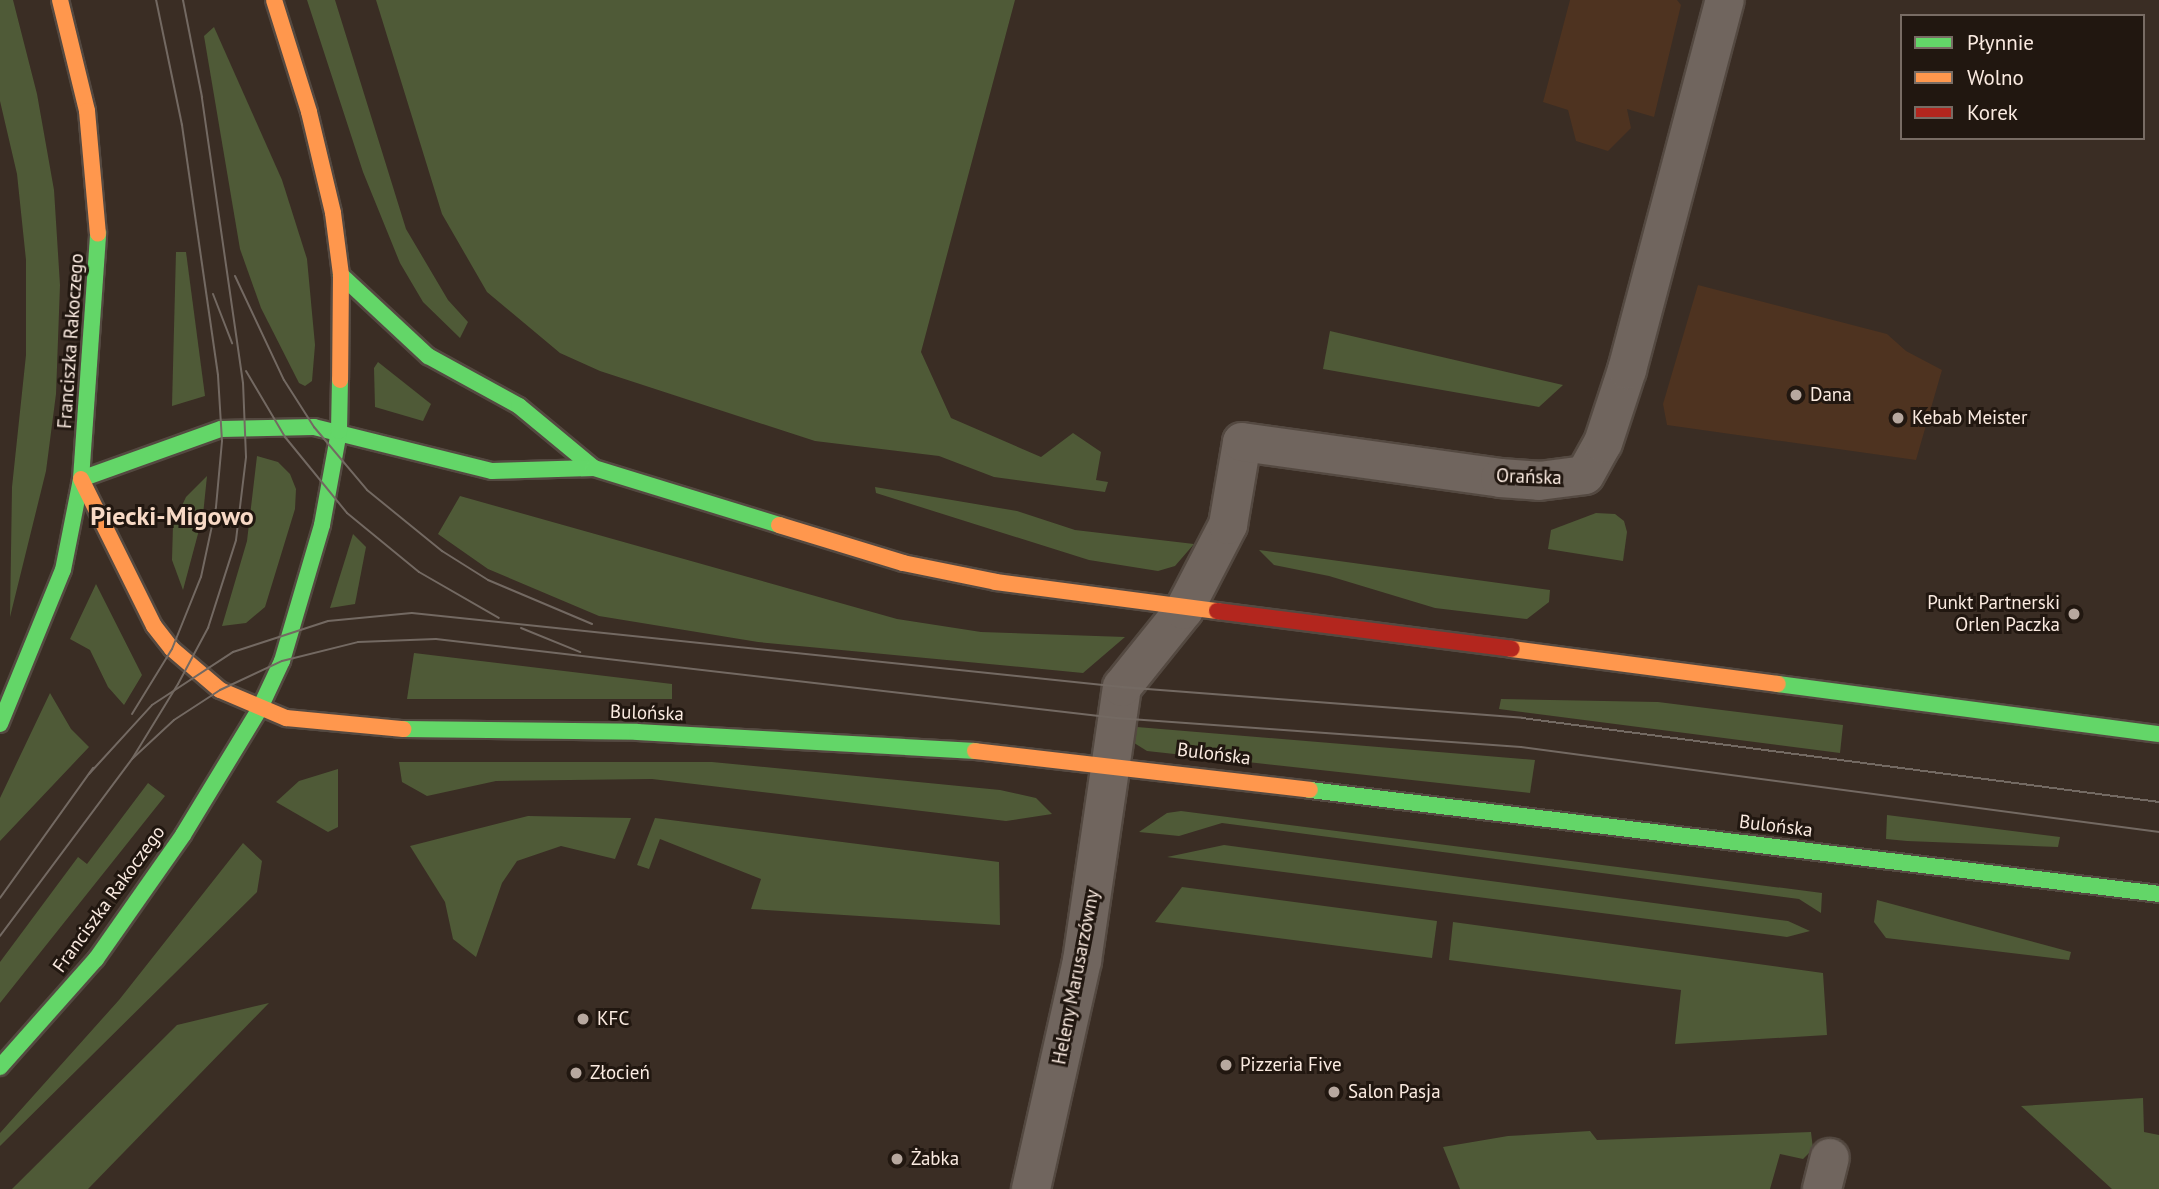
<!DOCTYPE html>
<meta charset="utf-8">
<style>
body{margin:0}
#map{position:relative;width:2159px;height:1189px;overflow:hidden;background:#3a2d24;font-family:"PT Sans",sans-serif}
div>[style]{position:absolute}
.built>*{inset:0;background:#4e3320}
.green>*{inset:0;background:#4f5a37}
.roads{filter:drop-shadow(2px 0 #544941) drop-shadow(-2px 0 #544941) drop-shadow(0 2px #544941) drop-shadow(0 -2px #544941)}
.street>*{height:38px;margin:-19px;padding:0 19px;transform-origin:19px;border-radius:19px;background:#70655e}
.fast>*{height:16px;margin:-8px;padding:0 8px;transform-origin:8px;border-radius:8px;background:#63d668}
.slow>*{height:16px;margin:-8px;padding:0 8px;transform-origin:8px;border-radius:8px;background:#ff974d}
.jam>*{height:16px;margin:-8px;padding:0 8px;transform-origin:8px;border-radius:8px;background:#b3261e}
.tram>*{height:2px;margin:-1px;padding:0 1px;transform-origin:1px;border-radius:1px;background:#736962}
.dots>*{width:19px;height:19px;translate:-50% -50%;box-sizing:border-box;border:4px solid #211710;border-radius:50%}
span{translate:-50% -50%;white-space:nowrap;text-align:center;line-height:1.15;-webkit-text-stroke:6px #211710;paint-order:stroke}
.street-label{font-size:19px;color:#fbebe1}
.poi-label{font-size:19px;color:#fbebe1}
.left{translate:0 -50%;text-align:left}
.right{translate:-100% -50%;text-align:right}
.district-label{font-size:26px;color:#f8dac6;font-weight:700}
.legend{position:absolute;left:1900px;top:14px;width:245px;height:126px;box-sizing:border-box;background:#211710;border:2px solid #786c64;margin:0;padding:9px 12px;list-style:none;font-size:21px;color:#fbebe1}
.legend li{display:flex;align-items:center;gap:14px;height:35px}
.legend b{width:35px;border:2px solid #786c64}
</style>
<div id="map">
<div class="built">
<i style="clip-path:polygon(1570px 0,1677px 0,1681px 5px,1654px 117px,1627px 109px,1631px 128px,1608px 151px,1576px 141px,1568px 110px,1543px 102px)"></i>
<i style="clip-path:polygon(1698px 285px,1887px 334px,1906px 351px,1942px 370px,1916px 460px,1667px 425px,1663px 404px)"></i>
</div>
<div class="green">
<i style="clip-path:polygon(0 0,13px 0,37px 94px,54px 190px,60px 285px,56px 394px,46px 471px,10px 617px,12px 487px,26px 355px,26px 260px,17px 174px,0 101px)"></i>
<i style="clip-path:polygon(307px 0,335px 0,406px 229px,448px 300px,468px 322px,460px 338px,423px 302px,400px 263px,363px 172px)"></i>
<i style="clip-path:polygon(376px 0,1015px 0,921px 352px,951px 418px,1041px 457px,1073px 433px,1101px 452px,1096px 480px,1108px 482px,1105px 492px,994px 477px,939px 456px,815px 441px,600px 371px,560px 353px,487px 292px,442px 214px)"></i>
<i style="clip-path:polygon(214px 27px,282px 180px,307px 259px,315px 345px,312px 381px,305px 386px,299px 383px,261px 308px,240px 249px,204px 36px)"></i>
<i style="clip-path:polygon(176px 252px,186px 252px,205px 396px,172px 406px)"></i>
<i style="clip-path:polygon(1330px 331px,1563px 385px,1539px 407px,1323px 369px)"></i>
<i style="clip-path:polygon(378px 362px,431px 404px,423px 421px,375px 407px,374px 368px)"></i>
<i style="clip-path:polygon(257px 456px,278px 462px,290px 474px,296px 489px,295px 509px,265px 607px,246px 623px,222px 626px,247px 541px)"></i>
<i style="clip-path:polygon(207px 476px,203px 515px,183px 590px,172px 560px,173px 525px,186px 497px)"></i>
<i style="clip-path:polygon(875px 487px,1017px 511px,1075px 530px,1194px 544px,1175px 566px,1158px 571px,1089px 560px,876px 493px)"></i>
<i style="clip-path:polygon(460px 496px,897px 619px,981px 632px,1125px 637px,1083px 673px,758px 642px,599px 616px,488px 569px,438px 534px)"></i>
<i style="clip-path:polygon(1596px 513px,1615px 514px,1624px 521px,1627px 532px,1623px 561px,1548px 549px,1551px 530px)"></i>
<i style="clip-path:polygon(353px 534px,366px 547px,355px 604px,330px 608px)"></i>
<i style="clip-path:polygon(1259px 550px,1550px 590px,1549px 602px,1527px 619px,1435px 608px,1329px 576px,1274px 565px)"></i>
<i style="clip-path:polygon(96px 584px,142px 675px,124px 705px,108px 687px,90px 650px,70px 639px)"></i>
<i style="clip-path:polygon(414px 653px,672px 684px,672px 699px,407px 699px)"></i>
<i style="clip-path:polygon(50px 693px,71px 729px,89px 747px,0 841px,0 798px)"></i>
<i style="clip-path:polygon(1501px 699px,1658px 702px,1843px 725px,1840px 753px,1499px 709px)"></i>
<i style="clip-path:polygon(1125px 726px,1535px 760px,1530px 793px,1147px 751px,1131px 741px)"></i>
<i style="clip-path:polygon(399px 762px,712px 762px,1000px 790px,1036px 798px,1052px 814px,1006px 821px,652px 779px,496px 781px,427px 796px,402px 782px)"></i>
<i style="clip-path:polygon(338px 769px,338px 827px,328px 832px,276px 802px,299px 781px)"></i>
<i style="clip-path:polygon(148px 783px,165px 796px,0 1003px,0 962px,78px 857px,87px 864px)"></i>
<i style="clip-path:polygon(1181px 811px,1822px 893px,1821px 913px,1799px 899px,1222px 823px,1179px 836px,1139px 832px,1167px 813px)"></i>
<i style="clip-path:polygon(1887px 815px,2060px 837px,2058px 847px,1907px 841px,1886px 839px)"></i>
<i style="clip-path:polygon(528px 816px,631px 818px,615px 859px,561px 846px,517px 861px,502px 883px,476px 957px,453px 939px,445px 902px,410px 846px)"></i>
<i style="clip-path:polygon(655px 818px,999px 862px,1000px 925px,751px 909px,761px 879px,660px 839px,649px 869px,637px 865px)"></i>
<i style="clip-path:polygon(243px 843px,262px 861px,257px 892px,0 1146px,0 1133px,119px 1000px)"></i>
<i style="clip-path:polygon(1224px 845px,1788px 921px,1810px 931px,1787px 937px,1167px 857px)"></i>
<i style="clip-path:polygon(1182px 887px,1437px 921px,1432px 958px,1155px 922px)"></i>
<i style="clip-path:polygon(1877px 900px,2071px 952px,2069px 960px,1886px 938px,1874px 922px)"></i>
<i style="clip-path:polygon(1453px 922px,1823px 973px,1827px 1035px,1675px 1044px,1681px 990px,1449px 960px)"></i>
<i style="clip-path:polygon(269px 1003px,88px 1189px,12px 1189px,177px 1025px)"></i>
<i style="clip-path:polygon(2143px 1098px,2144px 1132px,2159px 1135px,2159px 1189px,2112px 1189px,2021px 1106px)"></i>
<i style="clip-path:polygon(1590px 1131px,1597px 1140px,1811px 1132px,1813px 1149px,1803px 1159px,1780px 1154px,1770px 1189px,1460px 1189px,1443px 1147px,1508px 1136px)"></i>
</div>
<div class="roads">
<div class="street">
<i style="left:1031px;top:1189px;width:234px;rotate:-77.4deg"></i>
<i style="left:1082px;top:961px;width:277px;rotate:-81.7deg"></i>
<i style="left:1122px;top:687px;width:99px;rotate:-51.2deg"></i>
<i style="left:1184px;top:610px;width:96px;rotate:-62.6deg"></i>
<i style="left:1228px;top:525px;width:84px;rotate:-80.4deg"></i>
<i style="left:1242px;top:442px;width:260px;rotate:7.9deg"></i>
<i style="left:1500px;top:478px;width:39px;rotate:4deg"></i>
<i style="left:1539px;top:481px;width:46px;rotate:-7.4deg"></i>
<i style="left:1585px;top:475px;width:37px;rotate:-61deg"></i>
<i style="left:1603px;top:443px;width:77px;rotate:-71.8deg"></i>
<i style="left:1627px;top:370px;width:383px;rotate:-75.2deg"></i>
<i style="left:1822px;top:1189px;width:32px;rotate:-76deg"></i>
</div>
<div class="fast">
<i style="left:341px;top:275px;width:119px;rotate:43deg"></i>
<i style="left:428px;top:356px;width:104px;rotate:28.8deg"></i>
<i style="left:519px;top:406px;width:97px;rotate:39.6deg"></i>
<i style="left:81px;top:479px;width:149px;rotate:-19.7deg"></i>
<i style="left:221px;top:429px;width:93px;rotate:-1.2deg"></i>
<i style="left:314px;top:427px;width:183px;rotate:13.9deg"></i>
<i style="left:492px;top:471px;width:102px;rotate:-1.7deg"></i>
<i style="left:594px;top:468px;width:194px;rotate:17.1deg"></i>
<i style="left:1778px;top:684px;width:384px;rotate:7.5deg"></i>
<i style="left:0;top:724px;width:166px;rotate:-67.8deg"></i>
<i style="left:63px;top:570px;width:93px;rotate:-78.8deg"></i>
<i style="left:81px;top:479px;width:246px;rotate:-86deg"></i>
<i style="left:403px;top:729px;width:234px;rotate:0.7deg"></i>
<i style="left:637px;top:732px;width:339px;rotate:3.2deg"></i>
<i style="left:1310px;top:790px;width:855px;rotate:6.98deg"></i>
<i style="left:0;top:1067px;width:144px;rotate:-48.4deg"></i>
<i style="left:96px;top:959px;width:151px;rotate:-54.9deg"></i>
<i style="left:183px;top:835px;width:146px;rotate:-58.7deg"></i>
<i style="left:259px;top:710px;width:54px;rotate:-64.9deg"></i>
<i style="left:282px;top:661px;width:142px;rotate:-73.6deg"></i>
<i style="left:322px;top:525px;width:96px;rotate:-79.7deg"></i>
<i style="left:339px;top:431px;width:51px;rotate:-88.9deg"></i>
</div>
<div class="slow">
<i style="left:60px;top:0;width:114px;rotate:76.3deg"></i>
<i style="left:87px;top:111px;width:123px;rotate:84.9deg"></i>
<i style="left:274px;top:0;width:117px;rotate:72.6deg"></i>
<i style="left:309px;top:112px;width:104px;rotate:76.6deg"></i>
<i style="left:333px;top:213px;width:63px;rotate:82.6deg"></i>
<i style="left:341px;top:275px;width:105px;rotate:90.5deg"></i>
<i style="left:81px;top:479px;width:164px;rotate:63.6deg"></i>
<i style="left:154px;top:626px;width:29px;rotate:52deg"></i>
<i style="left:172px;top:649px;width:63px;rotate:40.5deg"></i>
<i style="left:220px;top:690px;width:72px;rotate:23deg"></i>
<i style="left:286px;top:718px;width:118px;rotate:5.4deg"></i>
<i style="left:779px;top:525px;width:130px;rotate:17deg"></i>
<i style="left:903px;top:563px;width:95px;rotate:11.5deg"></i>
<i style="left:996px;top:582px;width:223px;rotate:7.5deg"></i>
<i style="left:1512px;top:649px;width:268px;rotate:7.5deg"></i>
<i style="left:975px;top:751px;width:337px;rotate:6.6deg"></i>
</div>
<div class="jam">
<i style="left:1217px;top:611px;width:297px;rotate:7.3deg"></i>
</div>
</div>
<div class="tram">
<i style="left:235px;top:276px;width:115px;rotate:64.8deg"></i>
<i style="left:284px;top:380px;width:56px;rotate:57.4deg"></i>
<i style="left:314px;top:427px;width:82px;rotate:49.9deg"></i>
<i style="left:367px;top:490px;width:97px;rotate:39.1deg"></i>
<i style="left:442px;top:551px;width:54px;rotate:32.2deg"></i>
<i style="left:488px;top:580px;width:113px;rotate:22.9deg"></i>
<i style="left:213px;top:294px;width:53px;rotate:68.8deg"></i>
<i style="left:246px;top:371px;width:77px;rotate:59.4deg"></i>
<i style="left:285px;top:437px;width:98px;rotate:50.8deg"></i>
<i style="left:347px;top:513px;width:93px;rotate:39.3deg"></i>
<i style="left:419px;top:572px;width:92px;rotate:29.9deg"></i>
<i style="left:521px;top:628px;width:64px;rotate:22.1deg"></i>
<i style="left:132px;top:714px;width:76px;rotate:-58.4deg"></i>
<i style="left:172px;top:649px;width:78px;rotate:-68.1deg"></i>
<i style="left:201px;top:577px;width:72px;rotate:-77.9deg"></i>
<i style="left:216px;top:507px;width:66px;rotate:-84.8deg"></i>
<i style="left:222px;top:441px;width:66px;rotate:-93.5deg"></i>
<i style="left:218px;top:375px;width:253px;rotate:-98.2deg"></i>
<i style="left:182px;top:125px;width:128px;rotate:-101.7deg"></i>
<i style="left:132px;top:759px;width:57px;rotate:-42.9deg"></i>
<i style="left:174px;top:720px;width:55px;rotate:-33.1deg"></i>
<i style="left:220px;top:690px;width:68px;rotate:-25.1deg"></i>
<i style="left:282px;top:661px;width:78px;rotate:-14deg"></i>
<i style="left:358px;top:642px;width:78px;rotate:-2.2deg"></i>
<i style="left:436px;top:639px;width:685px;rotate:6.63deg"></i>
<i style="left:1116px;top:718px;width:406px;rotate:4.1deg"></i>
<i style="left:1521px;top:747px;width:644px;rotate:7.59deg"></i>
<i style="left:89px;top:774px;width:93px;rotate:-47.6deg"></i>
<i style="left:152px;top:705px;width:97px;rotate:-33.2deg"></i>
<i style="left:233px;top:652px;width:100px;rotate:-18.1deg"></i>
<i style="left:328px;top:621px;width:84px;rotate:-5.4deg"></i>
<i style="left:412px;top:613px;width:714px;rotate:5.95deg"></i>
<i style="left:1122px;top:687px;width:401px;rotate:4.4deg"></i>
<i style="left:1522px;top:718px;width:643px;rotate:7.51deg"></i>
<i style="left:0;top:898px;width:160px;rotate:-54.4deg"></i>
<i style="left:0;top:936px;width:221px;rotate:-53.3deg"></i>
<i style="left:132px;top:759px;width:88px;rotate:-58.5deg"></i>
<i style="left:178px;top:684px;width:64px;rotate:-61.8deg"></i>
<i style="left:208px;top:628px;width:92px;rotate:-72.3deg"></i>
<i style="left:236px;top:540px;width:84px;rotate:-83.1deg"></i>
<i style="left:246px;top:457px;width:74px;rotate:-92.3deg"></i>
<i style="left:243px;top:383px;width:289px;rotate:-98.2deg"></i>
<i style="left:202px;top:97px;width:99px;rotate:-101.1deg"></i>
</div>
<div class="dots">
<i style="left:1796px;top:395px;background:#b7a89f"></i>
<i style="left:1898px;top:418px;background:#b7a89f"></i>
<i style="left:2074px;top:614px;background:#b7a89f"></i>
<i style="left:583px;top:1019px;background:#b7a89f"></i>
<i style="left:1226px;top:1065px;background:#b7a89f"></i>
<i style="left:576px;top:1073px;background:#b7a89f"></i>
<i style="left:1334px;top:1092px;background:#b7a89f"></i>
<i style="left:897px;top:1159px;background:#b7a89f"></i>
</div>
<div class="street-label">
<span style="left:71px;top:341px;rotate:-86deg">Franciszka Rakoczego</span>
<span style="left:1529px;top:477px;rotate:2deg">Orańska</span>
<span style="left:647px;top:713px;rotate:2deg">Bulońska</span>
<span style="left:1214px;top:754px;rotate:7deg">Bulońska</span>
<span style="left:1776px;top:826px;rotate:7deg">Bulońska</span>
<span style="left:109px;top:899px;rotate:-54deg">Franciszka Rakoczego</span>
<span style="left:1076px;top:977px;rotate:-79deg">Heleny Marusarzówny</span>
</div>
<div class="poi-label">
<span class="left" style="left:1810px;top:395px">Dana</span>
<span class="left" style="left:1912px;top:418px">Kebab Meister</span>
<span class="right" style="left:2060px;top:614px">Punkt Partnerski<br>Orlen Paczka</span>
<span class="left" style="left:597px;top:1019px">KFC</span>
<span class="left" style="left:1240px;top:1065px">Pizzeria Five</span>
<span class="left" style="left:590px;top:1073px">Złocień</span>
<span class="left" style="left:1348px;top:1092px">Salon Pasja</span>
<span class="left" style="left:911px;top:1159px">Żabka</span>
</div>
<div class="district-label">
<span style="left:172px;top:516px">Piecki-Migowo</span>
</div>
<ul class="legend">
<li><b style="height:9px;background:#63d668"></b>Płynnie</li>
<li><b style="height:9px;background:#ff974d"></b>Wolno</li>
<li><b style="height:9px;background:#b3261e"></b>Korek</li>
</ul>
</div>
